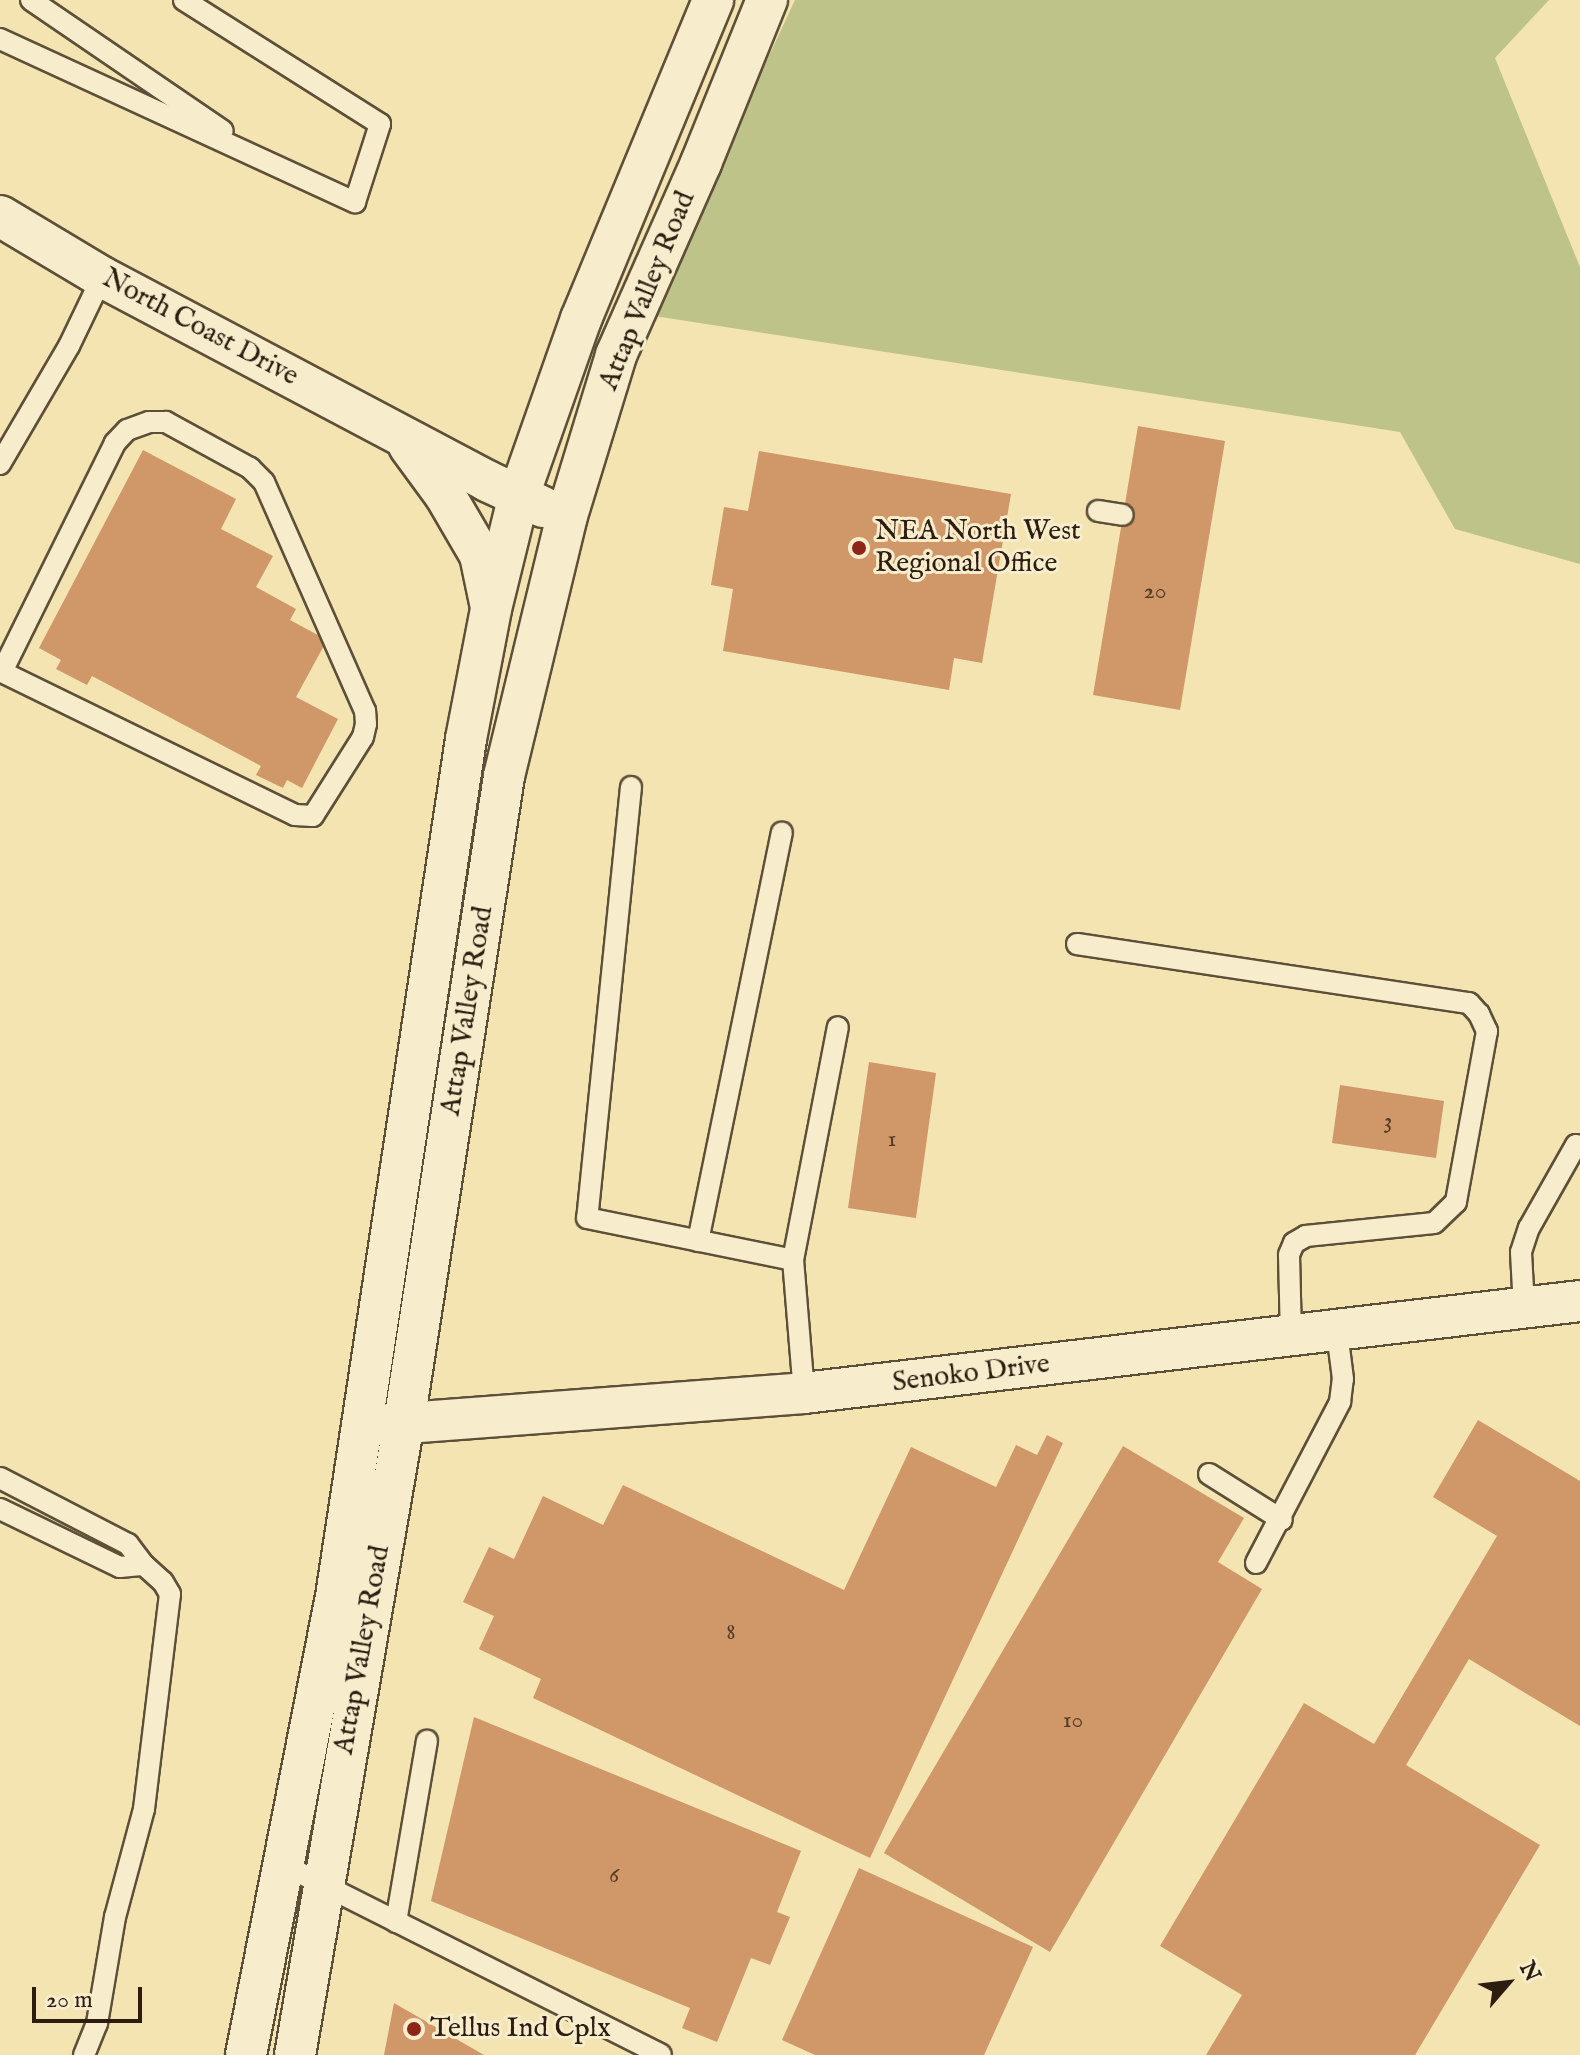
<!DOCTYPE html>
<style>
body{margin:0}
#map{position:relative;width:1580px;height:2055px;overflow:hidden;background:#f3e4b2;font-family:"IM FELL English",serif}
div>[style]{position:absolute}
.green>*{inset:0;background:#bec38a}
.building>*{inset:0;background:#d09768}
.roads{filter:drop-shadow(2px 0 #5e4f38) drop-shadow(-2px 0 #5e4f38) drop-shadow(0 2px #5e4f38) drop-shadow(0 -2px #5e4f38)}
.lane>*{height:20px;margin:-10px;padding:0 10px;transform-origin:10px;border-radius:10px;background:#f7edcd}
.street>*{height:40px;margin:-20px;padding:0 20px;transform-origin:20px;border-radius:20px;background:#f7edcd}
.dots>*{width:22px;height:22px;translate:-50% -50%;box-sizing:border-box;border:4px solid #f7edcd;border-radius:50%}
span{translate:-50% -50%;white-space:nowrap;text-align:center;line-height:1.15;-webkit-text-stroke:6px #f7edcd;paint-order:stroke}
.number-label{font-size:24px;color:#553c26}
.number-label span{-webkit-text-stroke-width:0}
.street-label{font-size:28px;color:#2c1d10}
.poi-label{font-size:28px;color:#2c1d10}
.left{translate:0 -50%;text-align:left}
.north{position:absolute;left:1468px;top:1943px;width:80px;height:80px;-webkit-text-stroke:6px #f7edcd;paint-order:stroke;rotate:62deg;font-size:22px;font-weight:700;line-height:32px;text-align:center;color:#2c1d10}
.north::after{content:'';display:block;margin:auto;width:28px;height:36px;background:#2c1d10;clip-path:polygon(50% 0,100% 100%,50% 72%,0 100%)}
.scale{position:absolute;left:32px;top:1987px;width:110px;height:36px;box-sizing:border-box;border:4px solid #2c1d10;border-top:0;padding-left:10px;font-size:24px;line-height:28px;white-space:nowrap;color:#2c1d10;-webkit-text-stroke:6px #f7edcd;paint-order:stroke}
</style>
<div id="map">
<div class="green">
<i style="clip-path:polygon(795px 0,1549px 0,1495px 58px,1580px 267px,1580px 564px,1455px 529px,1400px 432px,648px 315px)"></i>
</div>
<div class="building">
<i style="clip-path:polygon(1138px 426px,1225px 441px,1180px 710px,1093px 695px)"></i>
<i style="clip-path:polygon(143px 450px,236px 499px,221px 529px,273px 556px,256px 587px,296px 609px,290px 620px,327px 640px,296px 697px,338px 719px,302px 788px,287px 780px,283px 788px,256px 775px,261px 766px,92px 676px,87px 685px,56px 669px,61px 660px,39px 648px)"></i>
<i style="clip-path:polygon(759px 451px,1011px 494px,982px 663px,954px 658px,949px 690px,723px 651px,733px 589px,711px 585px,724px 507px,748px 511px)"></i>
<i style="clip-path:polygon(869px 1062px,936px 1073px,916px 1218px,848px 1208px)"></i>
<i style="clip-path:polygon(1340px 1085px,1444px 1101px,1436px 1158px,1332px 1143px)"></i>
<i style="clip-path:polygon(1478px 1420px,1580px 1481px,1580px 1726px,1469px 1659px,1406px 1765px,1540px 1845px,1415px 2055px,1206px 2055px,1242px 1995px,1160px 1946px,1304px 1703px,1374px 1744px,1497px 1536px,1433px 1497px)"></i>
<i style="clip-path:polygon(1047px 1435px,1063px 1443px,870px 1858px,533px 1698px,541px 1679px,479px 1649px,494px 1616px,463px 1602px,489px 1547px,514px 1559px,543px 1496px,603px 1525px,623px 1485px,844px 1590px,911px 1447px,996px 1487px,1016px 1445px,1037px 1455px)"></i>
<i style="clip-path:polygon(1123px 1446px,1244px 1518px,1218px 1562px,1262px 1589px,1050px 1952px,884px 1853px)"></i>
<i style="clip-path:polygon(474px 1717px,801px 1851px,777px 1912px,790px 1917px,770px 1965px,751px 1958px,717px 2042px,682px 2028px,690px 2008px,431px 1901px)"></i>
<i style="clip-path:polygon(859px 1868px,1033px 1947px,984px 2055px,815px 2055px,782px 2040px)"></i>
<i style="clip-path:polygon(394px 2003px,484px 2055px,384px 2055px)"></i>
</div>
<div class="roads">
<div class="lane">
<i style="left:31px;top:0;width:232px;rotate:34.3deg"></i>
<i style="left:0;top:39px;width:391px;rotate:24.7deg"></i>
<i style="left:355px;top:202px;width:82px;rotate:-72.2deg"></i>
<i style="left:380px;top:124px;width:232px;rotate:-147.7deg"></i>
<i style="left:0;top:464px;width:137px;rotate:-59.7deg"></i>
<i style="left:69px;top:346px;width:76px;rotate:-64.4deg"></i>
<i style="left:1098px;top:511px;width:25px;rotate:9deg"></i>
<i style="left:0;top:671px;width:2px;rotate:27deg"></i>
<i style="left:2px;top:672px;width:326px;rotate:26deg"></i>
<i style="left:295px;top:815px;width:18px;rotate:3deg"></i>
<i style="left:313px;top:816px;width:93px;rotate:-57.7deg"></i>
<i style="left:363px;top:737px;width:13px;rotate:-77deg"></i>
<i style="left:366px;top:724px;width:13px;rotate:-94deg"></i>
<i style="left:365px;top:711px;width:250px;rotate:-113.8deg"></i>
<i style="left:264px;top:482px;width:20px;rotate:-135deg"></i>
<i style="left:250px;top:468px;width:96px;rotate:-151.3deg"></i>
<i style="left:166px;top:422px;width:17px;rotate:180deg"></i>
<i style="left:149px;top:422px;width:23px;rotate:160deg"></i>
<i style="left:127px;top:430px;width:18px;rotate:133deg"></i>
<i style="left:115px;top:443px;width:255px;rotate:116.3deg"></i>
<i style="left:631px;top:787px;width:433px;rotate:95.8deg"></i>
<i style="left:587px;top:1218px;width:210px;rotate:11.5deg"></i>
<i style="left:1077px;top:944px;width:396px;rotate:8.6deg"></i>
<i style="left:1469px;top:1003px;width:15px;rotate:48deg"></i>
<i style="left:1479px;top:1014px;width:19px;rotate:65deg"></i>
<i style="left:1487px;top:1031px;width:174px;rotate:100.3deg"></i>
<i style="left:1456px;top:1202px;width:30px;rotate:136deg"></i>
<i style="left:1434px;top:1223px;width:129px;rotate:174.2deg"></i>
<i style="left:1306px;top:1236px;width:14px;rotate:150deg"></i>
<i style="left:1294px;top:1243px;width:13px;rotate:113deg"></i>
<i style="left:1289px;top:1255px;width:82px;rotate:88.6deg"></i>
<i style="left:698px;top:1241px;width:417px;rotate:-78.4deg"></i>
<i style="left:1524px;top:1308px;width:56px;rotate:-93.1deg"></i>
<i style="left:1521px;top:1252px;width:25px;rotate:-72deg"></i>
<i style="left:1529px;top:1228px;width:95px;rotate:-60.5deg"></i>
<i style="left:1576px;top:1145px;width:5px;rotate:37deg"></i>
<i style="left:804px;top:1393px;width:133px;rotate:-94.7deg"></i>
<i style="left:793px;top:1260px;width:237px;rotate:-79.1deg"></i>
<i style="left:1209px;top:1474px;width:86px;rotate:32.2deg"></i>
<i style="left:0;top:1478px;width:144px;rotate:27.3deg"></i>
<i style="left:128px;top:1544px;width:26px;rotate:53deg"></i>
<i style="left:144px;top:1565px;width:25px;rotate:42deg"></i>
<i style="left:163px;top:1582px;width:14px;rotate:60deg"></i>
<i style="left:170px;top:1594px;width:217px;rotate:96.9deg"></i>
<i style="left:144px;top:1809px;width:112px;rotate:105deg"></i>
<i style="left:115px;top:1917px;width:108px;rotate:99.6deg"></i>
<i style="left:97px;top:2023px;width:35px;rotate:112deg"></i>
<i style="left:0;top:1509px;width:133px;rotate:25.8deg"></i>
<i style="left:120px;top:1567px;width:24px;rotate:-5deg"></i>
<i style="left:1256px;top:1563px;width:182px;rotate:-62.4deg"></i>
<i style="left:1340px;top:1402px;width:23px;rotate:-83deg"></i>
<i style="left:1343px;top:1379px;width:47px;rotate:-97.3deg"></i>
<i style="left:282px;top:1864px;width:424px;rotate:26.7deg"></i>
<i style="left:396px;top:1922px;width:184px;rotate:-80.3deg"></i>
</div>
<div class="street">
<i style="left:0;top:216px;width:119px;rotate:30.9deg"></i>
<i style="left:102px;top:277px;width:436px;rotate:27.9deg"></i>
<i style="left:487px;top:481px;width:62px;rotate:24.9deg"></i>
<i style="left:409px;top:446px;width:61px;rotate:53.7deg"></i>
<i style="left:445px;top:495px;width:69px;rotate:59.7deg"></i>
<i style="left:480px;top:555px;width:49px;rotate:78.2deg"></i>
<i style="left:380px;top:1425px;width:425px;rotate:-4.3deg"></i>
<i style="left:804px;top:1393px;width:781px;rotate:-6.76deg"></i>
<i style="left:246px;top:2055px;width:474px;rotate:-78.9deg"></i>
<i style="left:337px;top:1590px;width:861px;rotate:-81.38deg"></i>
<i style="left:466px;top:739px;width:132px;rotate:-79.1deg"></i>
<i style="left:491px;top:609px;width:117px;rotate:-76.2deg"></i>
<i style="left:519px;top:495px;width:187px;rotate:-70.6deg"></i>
<i style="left:581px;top:319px;width:345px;rotate:-67.5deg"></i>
<i style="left:295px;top:2055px;width:642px;rotate:-80.23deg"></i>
<i style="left:404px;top:1422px;width:654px;rotate:-81.2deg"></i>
<i style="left:504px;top:776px;width:264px;rotate:-76.4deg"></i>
<i style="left:566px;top:519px;width:171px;rotate:-73deg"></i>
<i style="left:616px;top:355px;width:210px;rotate:-66.1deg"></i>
<i style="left:701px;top:163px;width:176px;rotate:-68deg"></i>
</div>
</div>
<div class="dots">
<i style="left:859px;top:548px;background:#8f2418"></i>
<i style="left:414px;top:2029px;background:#8f2418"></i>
</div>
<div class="number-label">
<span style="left:1155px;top:592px">20</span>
<span style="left:1388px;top:1122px">3</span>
<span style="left:892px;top:1140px">1</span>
<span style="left:731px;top:1633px">8</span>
<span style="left:1073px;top:1721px">10</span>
<span style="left:614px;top:1876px">6</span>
</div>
<div class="street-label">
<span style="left:648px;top:291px;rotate:-68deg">Attap Valley Road</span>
<span style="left:200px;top:328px;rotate:28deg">North Coast Drive</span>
<span style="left:468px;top:1011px;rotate:-81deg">Attap Valley Road</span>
<span style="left:971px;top:1374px;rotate:-7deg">Senoko Drive</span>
<span style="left:363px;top:1650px;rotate:-80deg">Attap Valley Road</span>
</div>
<div class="poi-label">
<span class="left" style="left:875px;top:548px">NEA North West<br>Regional Office</span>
<span class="left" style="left:430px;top:2029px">Tellus Ind Cplx</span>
</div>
<div class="north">N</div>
<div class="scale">20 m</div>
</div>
